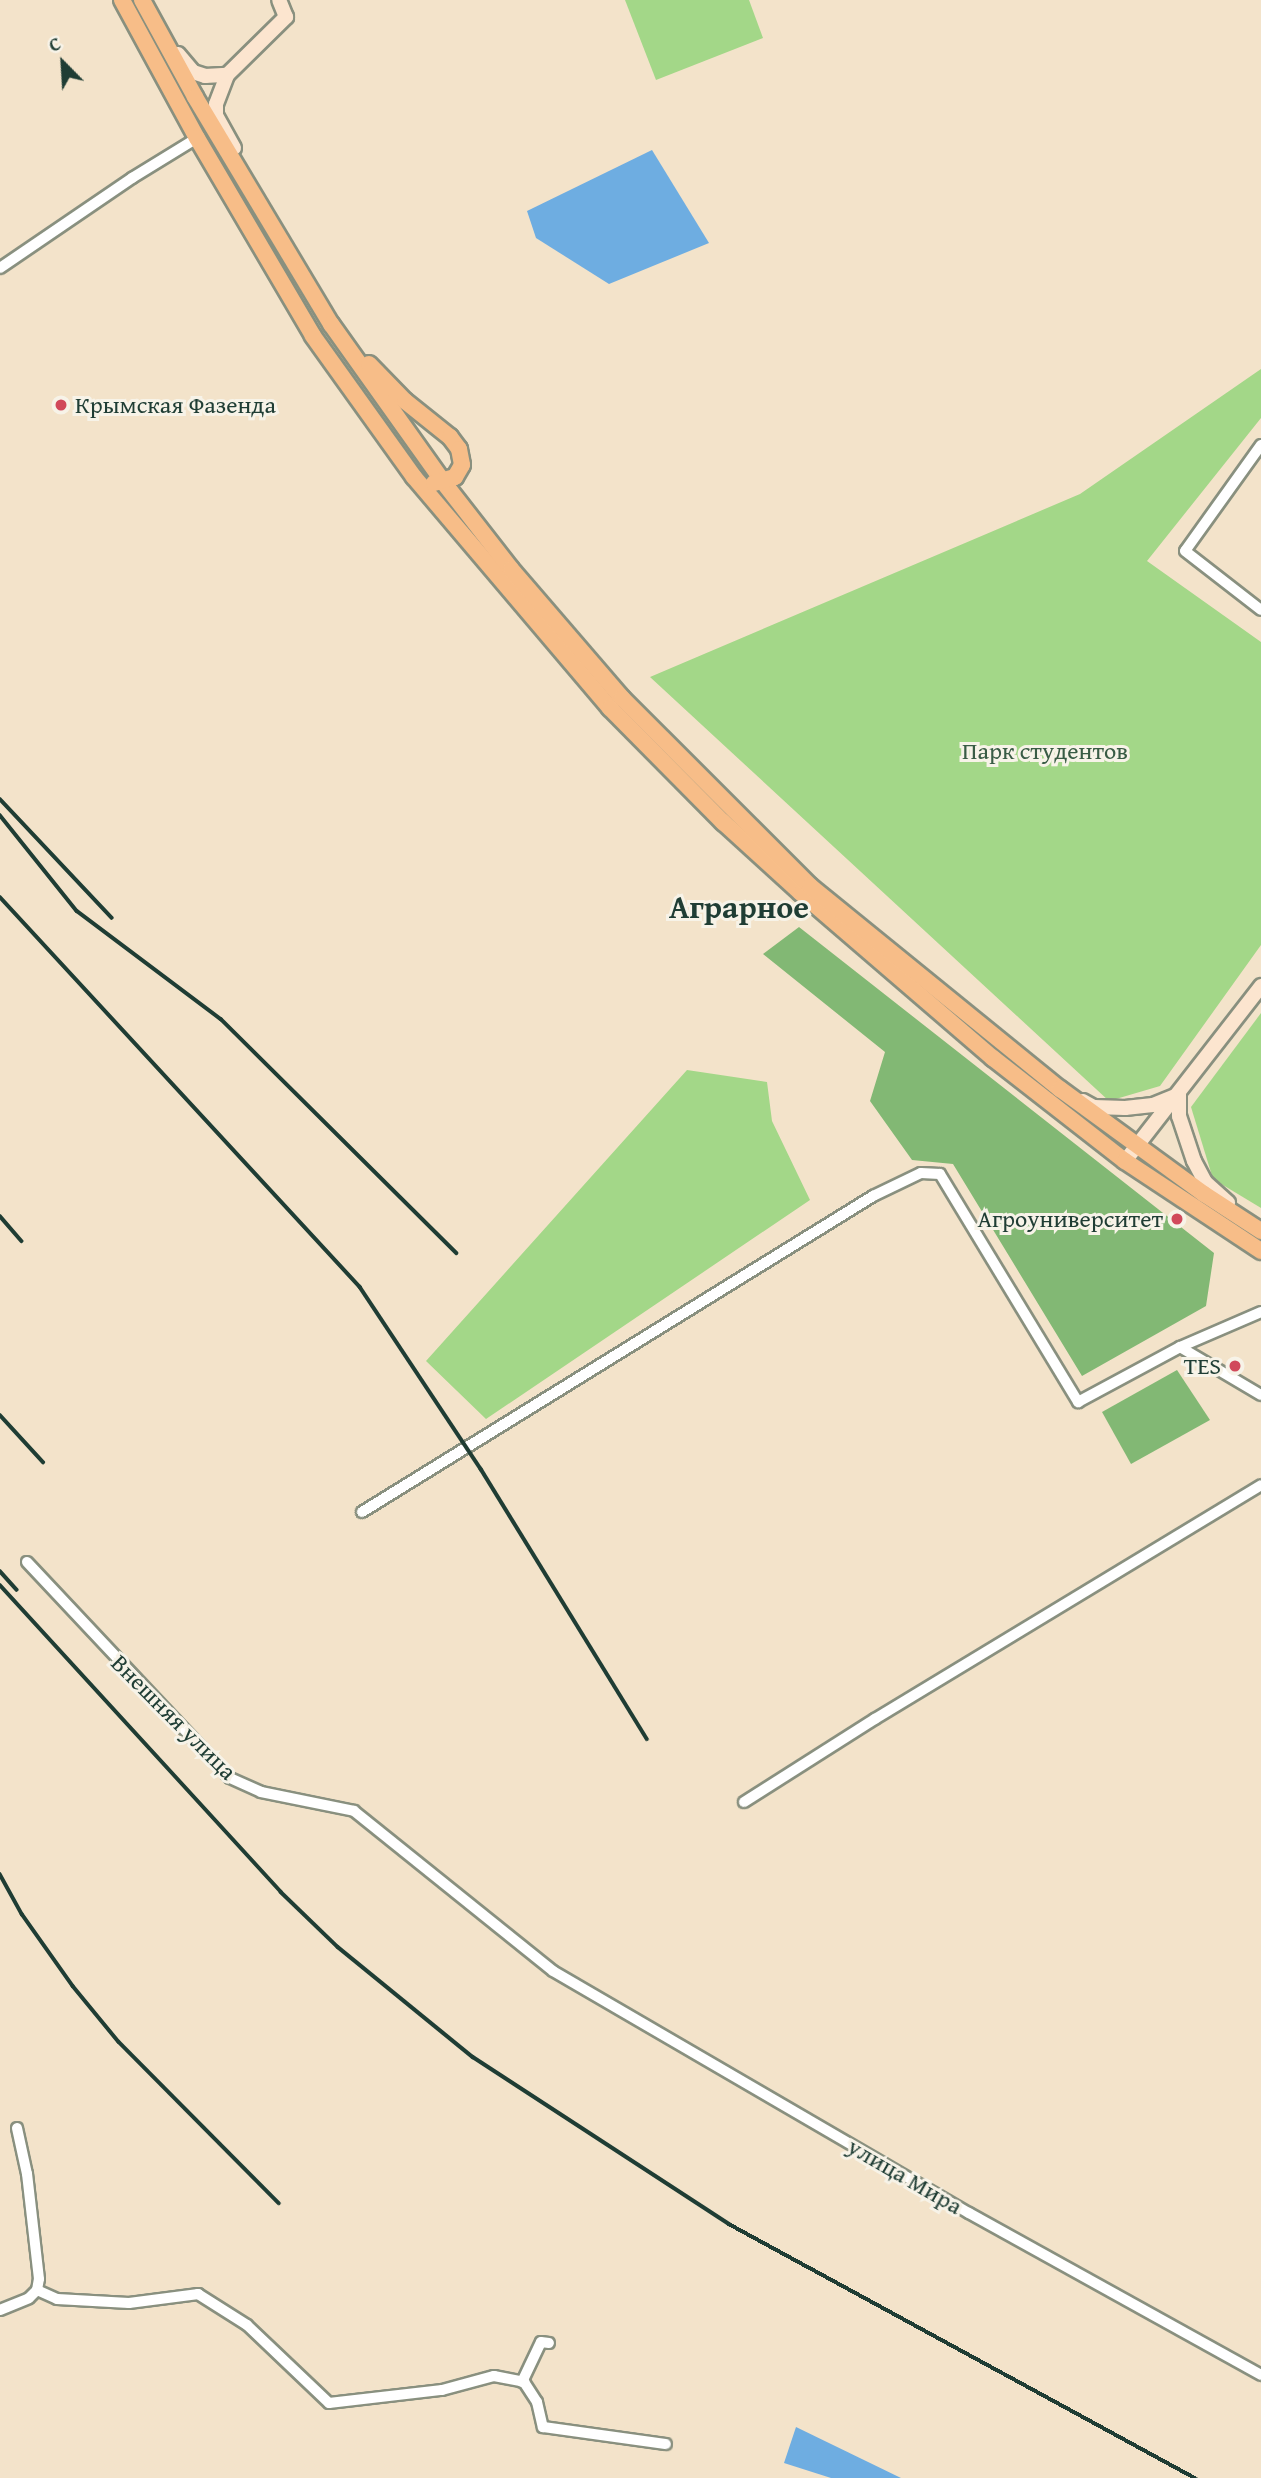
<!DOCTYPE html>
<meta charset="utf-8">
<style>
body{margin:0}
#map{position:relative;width:1261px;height:2478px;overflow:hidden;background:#f3e3ca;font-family:"Gentium Book Plus",serif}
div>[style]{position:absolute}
.green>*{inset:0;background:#a3d788}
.forest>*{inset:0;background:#82b874}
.water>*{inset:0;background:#6eade1}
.roads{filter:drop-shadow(2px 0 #89907f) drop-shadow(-2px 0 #89907f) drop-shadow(0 2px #89907f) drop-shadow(0 -2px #89907f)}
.street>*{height:10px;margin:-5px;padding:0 5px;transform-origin:5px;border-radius:5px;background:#fff}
.secondary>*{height:14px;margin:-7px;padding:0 7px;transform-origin:7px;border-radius:7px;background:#fce5cf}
.primary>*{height:16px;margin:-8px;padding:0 8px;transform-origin:8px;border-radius:8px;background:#f7bd88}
.rail>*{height:3.5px;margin:-1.75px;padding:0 1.75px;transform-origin:1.75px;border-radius:1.75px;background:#1f3d34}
.dots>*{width:19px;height:19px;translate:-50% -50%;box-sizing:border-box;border:4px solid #f7f3e8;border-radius:50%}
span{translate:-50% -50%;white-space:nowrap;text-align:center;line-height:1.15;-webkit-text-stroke:6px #f7f3e8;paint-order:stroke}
.poi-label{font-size:24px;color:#1f3d34}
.left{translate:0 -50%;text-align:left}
.right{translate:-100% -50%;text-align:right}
.park-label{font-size:24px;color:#395c45}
.street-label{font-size:24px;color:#1f3d34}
.district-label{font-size:32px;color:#1f3d34;font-weight:700}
.north{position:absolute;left:28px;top:28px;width:70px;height:70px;-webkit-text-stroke:5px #f7f3e8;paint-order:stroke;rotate:336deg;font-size:19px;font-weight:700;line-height:28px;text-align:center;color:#1f3d34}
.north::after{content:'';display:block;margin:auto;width:24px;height:32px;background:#1f3d34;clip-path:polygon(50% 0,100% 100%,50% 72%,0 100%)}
</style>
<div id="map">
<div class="green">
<i style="clip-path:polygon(625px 0,749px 0,763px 38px,656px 80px)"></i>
<i style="clip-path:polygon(1261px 369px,1261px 418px,1147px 561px,1261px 642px,1261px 945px,1160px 1086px,1109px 1101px,650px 677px,1080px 494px)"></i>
<i style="clip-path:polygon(1261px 1013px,1261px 1208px,1213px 1179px,1191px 1107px)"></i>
<i style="clip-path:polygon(687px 1070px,767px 1082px,772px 1121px,810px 1200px,486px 1419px,426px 1361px)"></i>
</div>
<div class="forest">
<i style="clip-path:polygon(799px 927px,1214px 1253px,1206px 1306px,1082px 1376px,953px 1164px,912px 1160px,870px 1101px,885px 1052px,763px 954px)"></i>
<i style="clip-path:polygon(1177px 1370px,1210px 1420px,1131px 1464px,1102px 1412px)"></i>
</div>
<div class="water">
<i style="clip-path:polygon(652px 150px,709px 243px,609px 284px,536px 238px,527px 211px)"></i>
<i style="clip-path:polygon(796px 2427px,901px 2478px,831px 2478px,784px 2463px)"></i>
</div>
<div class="roads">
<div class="street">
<i style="left:0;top:268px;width:160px;rotate:-34.3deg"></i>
<i style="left:132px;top:178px;width:76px;rotate:-31.6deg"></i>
<i style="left:1261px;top:445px;width:130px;rotate:125.6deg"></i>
<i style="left:1185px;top:551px;width:96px;rotate:37.8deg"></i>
<i style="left:1180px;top:1347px;width:94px;rotate:30.7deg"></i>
<i style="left:362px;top:1512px;width:601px;rotate:-31.73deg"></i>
<i style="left:873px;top:1196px;width:53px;rotate:-25.6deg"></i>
<i style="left:921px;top:1173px;width:19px;rotate:3deg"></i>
<i style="left:940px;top:1174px;width:267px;rotate:58.8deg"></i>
<i style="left:1078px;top:1402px;width:116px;rotate:-28.3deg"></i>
<i style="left:1180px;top:1347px;width:88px;rotate:-23.4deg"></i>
<i style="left:27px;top:1562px;width:296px;rotate:46.8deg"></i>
<i style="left:230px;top:1778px;width:34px;rotate:24deg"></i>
<i style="left:261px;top:1792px;width:95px;rotate:11.5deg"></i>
<i style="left:354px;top:1811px;width:255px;rotate:38.8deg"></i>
<i style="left:553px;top:1971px;width:481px;rotate:30.2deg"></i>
<i style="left:969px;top:2213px;width:334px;rotate:29deg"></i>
<i style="left:744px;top:1802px;width:155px;rotate:-32.4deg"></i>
<i style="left:875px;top:1719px;width:451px;rotate:-31.2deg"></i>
<i style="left:37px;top:2290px;width:22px;rotate:24deg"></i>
<i style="left:57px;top:2299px;width:72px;rotate:3.2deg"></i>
<i style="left:129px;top:2303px;width:70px;rotate:-7.4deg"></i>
<i style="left:198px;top:2294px;width:58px;rotate:32.3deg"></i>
<i style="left:247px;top:2325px;width:113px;rotate:43.6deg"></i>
<i style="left:329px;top:2403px;width:114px;rotate:-6.6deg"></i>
<i style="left:442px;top:2390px;width:54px;rotate:-15.1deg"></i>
<i style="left:494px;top:2376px;width:31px;rotate:11deg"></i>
<i style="left:524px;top:2382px;width:24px;rotate:57deg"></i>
<i style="left:537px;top:2402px;width:26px;rotate:77deg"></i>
<i style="left:543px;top:2427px;width:124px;rotate:7.9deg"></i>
<i style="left:0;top:2310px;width:31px;rotate:-22deg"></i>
<i style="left:29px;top:2298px;width:11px;rotate:-45deg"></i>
<i style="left:37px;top:2290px;width:11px;rotate:-80deg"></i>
<i style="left:39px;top:2279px;width:106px;rotate:-96.5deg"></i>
<i style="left:27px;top:2174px;width:47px;rotate:-102.3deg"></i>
<i style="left:522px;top:2382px;width:44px;rotate:-64.6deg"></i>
<i style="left:541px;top:2342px;width:8px;rotate:7deg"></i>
</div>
<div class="secondary">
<i style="left:178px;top:54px;width:23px;rotate:50deg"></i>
<i style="left:193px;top:72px;width:13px;rotate:18deg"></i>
<i style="left:205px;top:76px;width:22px;rotate:-3deg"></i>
<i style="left:234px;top:148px;width:38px;rotate:-119deg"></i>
<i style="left:216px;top:115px;width:11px;rotate:-90deg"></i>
<i style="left:216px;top:104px;width:31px;rotate:-69deg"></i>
<i style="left:227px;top:75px;width:83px;rotate:-44.5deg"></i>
<i style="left:286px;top:17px;width:18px;rotate:-112deg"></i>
<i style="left:1179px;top:1094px;width:22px;rotate:90deg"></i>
<i style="left:1179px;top:1116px;width:47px;rotate:71.6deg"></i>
<i style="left:1194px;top:1161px;width:24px;rotate:62deg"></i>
<i style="left:1205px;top:1182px;width:31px;rotate:42deg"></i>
<i style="left:1083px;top:1101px;width:13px;rotate:29deg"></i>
<i style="left:1094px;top:1107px;width:31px;rotate:2deg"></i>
<i style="left:1125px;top:1108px;width:28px;rotate:-6deg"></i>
<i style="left:1153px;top:1105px;width:24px;rotate:-22deg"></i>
<i style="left:1125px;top:1161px;width:222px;rotate:-52.1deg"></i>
</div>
<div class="primary">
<i style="left:122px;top:0;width:157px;rotate:61.5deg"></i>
<i style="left:197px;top:138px;width:229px;rotate:59.6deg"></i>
<i style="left:313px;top:336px;width:173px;rotate:54.4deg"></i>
<i style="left:414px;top:477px;width:303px;rotate:49.7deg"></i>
<i style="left:610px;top:708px;width:161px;rotate:45.3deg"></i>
<i style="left:723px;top:822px;width:105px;rotate:42.3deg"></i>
<i style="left:801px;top:893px;width:253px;rotate:40.7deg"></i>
<i style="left:993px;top:1058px;width:167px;rotate:38deg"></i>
<i style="left:1125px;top:1161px;width:163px;rotate:33.5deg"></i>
<i style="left:142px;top:0;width:111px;rotate:61.3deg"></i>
<i style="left:195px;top:97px;width:265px;rotate:59.1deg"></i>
<i style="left:331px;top:324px;width:195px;rotate:54.6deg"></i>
<i style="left:444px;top:483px;width:109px;rotate:52.1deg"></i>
<i style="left:511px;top:569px;width:170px;rotate:49.3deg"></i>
<i style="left:622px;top:698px;width:266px;rotate:45deg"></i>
<i style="left:810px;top:886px;width:322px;rotate:39.1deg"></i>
<i style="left:1060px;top:1089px;width:178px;rotate:36.1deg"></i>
<i style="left:1204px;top:1194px;width:68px;rotate:33deg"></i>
<i style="left:369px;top:364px;width:52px;rotate:45.8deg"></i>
<i style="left:405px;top:401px;width:58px;rotate:38.7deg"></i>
<i style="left:450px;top:437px;width:15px;rotate:53deg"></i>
<i style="left:459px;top:449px;width:16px;rotate:79deg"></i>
<i style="left:462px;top:465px;width:14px;rotate:120deg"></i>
<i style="left:455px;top:477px;width:22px;rotate:164deg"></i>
</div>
</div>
<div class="rail">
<i style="left:0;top:799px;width:163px;rotate:46.7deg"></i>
<i style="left:0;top:815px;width:123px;rotate:51.3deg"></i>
<i style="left:77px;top:911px;width:180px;rotate:36.9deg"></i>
<i style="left:221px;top:1019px;width:332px;rotate:44.8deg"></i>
<i style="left:0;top:897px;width:531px;rotate:47.29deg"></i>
<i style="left:360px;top:1287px;width:219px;rotate:56.4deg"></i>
<i style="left:481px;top:1469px;width:317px;rotate:58.4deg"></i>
<i style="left:0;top:1216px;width:33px;rotate:49deg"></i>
<i style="left:0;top:1415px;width:64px;rotate:47.5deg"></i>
<i style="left:0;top:1571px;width:25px;rotate:48deg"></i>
<i style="left:0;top:1585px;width:416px;rotate:47.5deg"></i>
<i style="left:281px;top:1892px;width:79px;rotate:44deg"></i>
<i style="left:338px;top:1947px;width:174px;rotate:39.2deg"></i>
<i style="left:473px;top:2057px;width:306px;rotate:33.1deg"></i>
<i style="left:729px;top:2224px;width:531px;rotate:28.59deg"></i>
<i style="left:0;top:1874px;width:46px;rotate:61.2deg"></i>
<i style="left:22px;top:1914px;width:88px;rotate:54.7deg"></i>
<i style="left:73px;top:1986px;width:72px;rotate:50.6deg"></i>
<i style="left:119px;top:2042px;width:227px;rotate:45.2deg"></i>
</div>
<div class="dots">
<i style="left:61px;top:405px;background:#d1495b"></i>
<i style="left:1177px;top:1219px;background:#d1495b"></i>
<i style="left:1235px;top:1366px;background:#d1495b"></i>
</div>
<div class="poi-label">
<span class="left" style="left:75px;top:405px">Крымская Фазенда</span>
<span class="right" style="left:1163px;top:1219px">Агроуниверситет</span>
<span class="right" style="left:1221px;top:1366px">TES</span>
</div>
<div class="park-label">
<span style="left:1045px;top:751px">Парк студентов</span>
</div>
<div class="street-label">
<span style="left:174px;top:1717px;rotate:45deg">Внешняя улица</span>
<span style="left:905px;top:2176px;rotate:30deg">улица Мира</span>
</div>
<div class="district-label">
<span style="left:739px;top:907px">Аграрное</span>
</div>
<div class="north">С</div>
</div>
